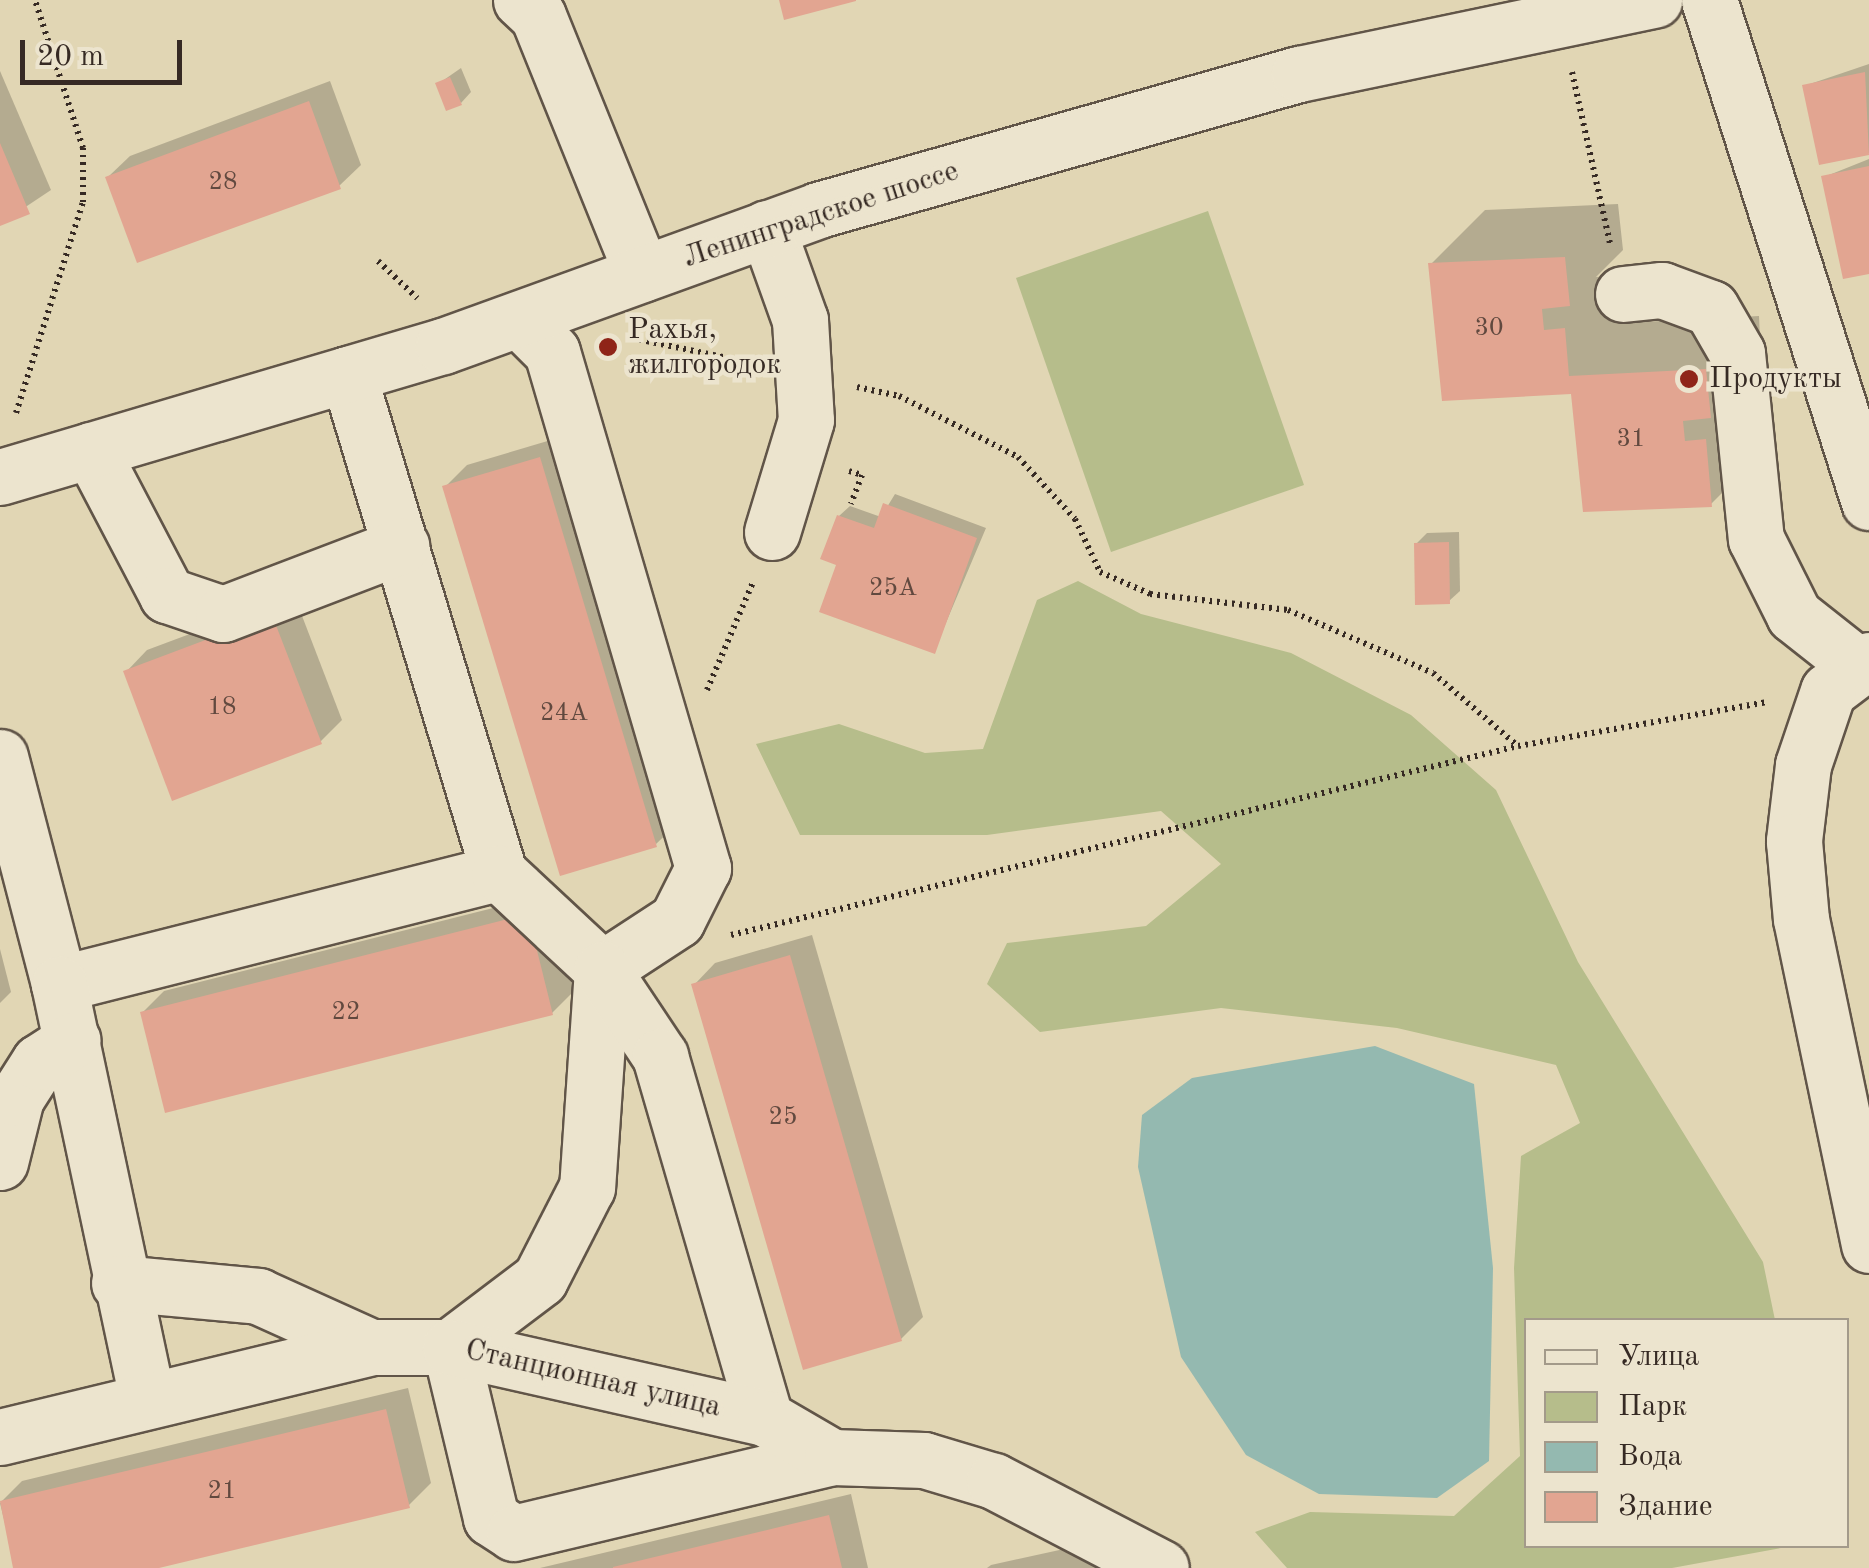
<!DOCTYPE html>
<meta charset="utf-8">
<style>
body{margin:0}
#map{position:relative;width:1869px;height:1568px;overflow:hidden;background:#e1d6b4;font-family:"Old Standard TT",serif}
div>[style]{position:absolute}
.green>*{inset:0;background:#b6bd8b}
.water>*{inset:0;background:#94b9b0}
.shadow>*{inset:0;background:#0003}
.building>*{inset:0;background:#e2a591}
.path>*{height:6px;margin-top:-3px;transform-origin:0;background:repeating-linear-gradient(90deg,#362a24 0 2.5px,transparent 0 7.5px)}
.roads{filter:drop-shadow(2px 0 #615548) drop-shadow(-2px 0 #615548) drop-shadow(0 2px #615548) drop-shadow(0 -2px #615548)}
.minor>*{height:55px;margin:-27.5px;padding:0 27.5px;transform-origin:27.5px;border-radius:27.5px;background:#ece4ce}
.dots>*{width:28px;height:28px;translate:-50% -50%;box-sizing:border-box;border:5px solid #ece4ce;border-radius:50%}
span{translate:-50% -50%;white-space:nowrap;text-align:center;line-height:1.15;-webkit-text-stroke:9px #ece4ce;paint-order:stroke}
.number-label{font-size:25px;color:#61493f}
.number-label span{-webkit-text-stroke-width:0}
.street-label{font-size:30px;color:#362a24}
.poi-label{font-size:30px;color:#362a24}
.left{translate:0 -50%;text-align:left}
.legend{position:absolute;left:1524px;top:1318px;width:325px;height:230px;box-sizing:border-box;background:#ece4ce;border:2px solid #a39a8a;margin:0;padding:12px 18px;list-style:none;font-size:30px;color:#362a24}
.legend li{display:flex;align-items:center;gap:20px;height:50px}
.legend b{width:50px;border:2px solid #a39a8a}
.scale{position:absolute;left:20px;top:40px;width:162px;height:45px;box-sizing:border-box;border:5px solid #362a24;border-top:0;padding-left:12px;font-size:30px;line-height:35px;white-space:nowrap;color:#362a24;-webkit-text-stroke:8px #ece4ce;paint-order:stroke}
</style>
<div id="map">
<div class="green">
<i style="clip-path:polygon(1208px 211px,1304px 485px,1111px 552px,1016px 278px)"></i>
<i style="clip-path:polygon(1078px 581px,1141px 614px,1291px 653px,1411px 715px,1496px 790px,1578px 962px,1763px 1262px,1775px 1320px,1526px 1320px,1526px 1546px,1792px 1546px,1672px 1568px,1287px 1568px,1255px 1532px,1310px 1512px,1454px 1516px,1520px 1456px,1514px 1268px,1521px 1156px,1580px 1123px,1556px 1065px,1397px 1028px,1221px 1008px,1040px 1032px,987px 984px,1007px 943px,1146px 926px,1221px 864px,1161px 811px,987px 835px,800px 835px,756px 744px,839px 724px,925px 753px,983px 749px,1037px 600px)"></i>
</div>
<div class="water">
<i style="clip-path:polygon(1375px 1046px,1474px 1084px,1493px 1268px,1489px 1461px,1437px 1498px,1319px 1494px,1246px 1455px,1181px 1357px,1138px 1167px,1142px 1115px,1192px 1078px)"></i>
</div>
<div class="shadow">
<i style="clip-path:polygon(1869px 64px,1869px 153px,1821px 162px,1804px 86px)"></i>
<i style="clip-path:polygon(461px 68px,471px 92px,461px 103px,438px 84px)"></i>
<i style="clip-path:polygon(0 71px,51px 190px,0 224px)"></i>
<i style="clip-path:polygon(330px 81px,361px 165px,339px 186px,108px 177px,130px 156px)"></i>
<i style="clip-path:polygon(1869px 159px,1869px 271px,1824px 177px)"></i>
<i style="clip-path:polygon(1618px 204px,1623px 250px,1596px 277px,1618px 275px,1622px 323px,1759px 316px,1765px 450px,1711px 504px,1431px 264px,1485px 210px)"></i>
<i style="clip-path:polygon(561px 437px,678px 823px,656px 844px,445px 487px,467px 465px)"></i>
<i style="clip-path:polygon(895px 494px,986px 528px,934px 651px,839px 516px,850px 506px,881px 517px)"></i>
<i style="clip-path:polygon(1459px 532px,1460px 591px,1449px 601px,1416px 544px,1427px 533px)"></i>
<i style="clip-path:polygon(294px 595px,342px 720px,320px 742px,126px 672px,147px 650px)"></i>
<i style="clip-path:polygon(549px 894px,574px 991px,552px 1013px,142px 1013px,164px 991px)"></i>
<i style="clip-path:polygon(812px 935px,923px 1317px,901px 1339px,694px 985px,715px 963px)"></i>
<i style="clip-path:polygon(0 949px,11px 992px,0 1003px)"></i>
<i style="clip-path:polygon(408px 1388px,431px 1483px,409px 1505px,148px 1568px,16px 1568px,0 1503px,22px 1481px)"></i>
<i style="clip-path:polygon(851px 1494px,868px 1568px,540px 1568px)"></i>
<i style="clip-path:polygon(1096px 1542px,1102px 1568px,987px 1568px,991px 1565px)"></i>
</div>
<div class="building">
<i style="clip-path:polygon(779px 0,856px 0,856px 1px,784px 20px)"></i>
<i style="clip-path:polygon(1865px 72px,1869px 155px,1819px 165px,1802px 85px)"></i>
<i style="clip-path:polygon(450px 77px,462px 105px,446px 111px,435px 83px)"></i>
<i style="clip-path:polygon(309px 101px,341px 189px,137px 263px,105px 177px)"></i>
<i style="clip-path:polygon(0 143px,30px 214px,0 226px)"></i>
<i style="clip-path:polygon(1869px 166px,1869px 274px,1843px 279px,1821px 176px)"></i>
<i style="clip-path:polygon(1565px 257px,1570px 306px,1542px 309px,1544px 330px,1565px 328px,1569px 376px,1706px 369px,1711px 418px,1683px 421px,1685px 441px,1706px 439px,1712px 507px,1583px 512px,1571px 394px,1442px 401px,1428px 263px)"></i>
<i style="clip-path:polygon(540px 457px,657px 847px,560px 876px,442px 486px)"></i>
<i style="clip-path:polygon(883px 503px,977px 538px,935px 654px,819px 612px,836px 565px,820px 559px,837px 515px,874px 528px)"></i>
<i style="clip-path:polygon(1449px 542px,1450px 604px,1415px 605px,1414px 543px)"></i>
<i style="clip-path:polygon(272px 615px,322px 744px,172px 801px,123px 671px)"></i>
<i style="clip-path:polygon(528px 914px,553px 1015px,165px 1113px,140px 1012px)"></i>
<i style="clip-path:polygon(790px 955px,902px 1341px,803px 1370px,691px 984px)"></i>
<i style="clip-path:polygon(386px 1409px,410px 1508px,159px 1568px,13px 1568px,0 1501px)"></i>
<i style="clip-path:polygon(829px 1515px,842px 1568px,613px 1568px,613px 1567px)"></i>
</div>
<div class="path">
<i style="left:1572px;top:72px;width:176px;rotate:77.5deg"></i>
<i style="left:378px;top:261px;width:54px;rotate:43.5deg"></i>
<i style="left:632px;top:338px;width:117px;rotate:11.8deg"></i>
<i style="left:857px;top:387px;width:43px;rotate:12.1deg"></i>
<i style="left:899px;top:396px;width:134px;rotate:27.1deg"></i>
<i style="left:1018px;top:457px;width:84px;rotate:47.4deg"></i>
<i style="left:1075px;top:519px;width:59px;rotate:64.7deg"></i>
<i style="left:1100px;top:572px;width:55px;rotate:23.7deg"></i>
<i style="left:1150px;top:594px;width:139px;rotate:6.6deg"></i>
<i style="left:1288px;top:610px;width:158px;rotate:23.5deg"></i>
<i style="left:1433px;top:673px;width:112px;rotate:40.7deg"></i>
<i style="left:16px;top:413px;width:221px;rotate:-72.4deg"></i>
<i style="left:83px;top:202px;width:54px;rotate:-90deg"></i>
<i style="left:83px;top:148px;width:156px;rotate:-108deg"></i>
<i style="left:849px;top:471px;width:14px;rotate:17deg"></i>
<i style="left:862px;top:475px;width:31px;rotate:111deg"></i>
<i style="left:707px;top:690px;width:117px;rotate:-66.9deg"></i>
<i style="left:731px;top:935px;width:809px;rotate:-13.5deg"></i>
<i style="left:1518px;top:746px;width:253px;rotate:-10deg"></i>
</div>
<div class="roads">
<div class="minor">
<i style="left:521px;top:0;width:23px;rotate:43deg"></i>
<i style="left:538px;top:16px;width:278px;rotate:68deg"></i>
<i style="left:1709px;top:0;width:527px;rotate:72.32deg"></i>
<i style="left:767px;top:228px;width:98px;rotate:70.3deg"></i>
<i style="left:800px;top:320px;width:100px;rotate:86.6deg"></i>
<i style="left:806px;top:420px;width:117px;rotate:106.9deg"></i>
<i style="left:1623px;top:294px;width:39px;rotate:-6deg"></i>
<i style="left:1662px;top:290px;width:52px;rotate:20.2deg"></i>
<i style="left:1711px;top:308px;width:52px;rotate:60deg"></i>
<i style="left:1737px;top:353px;width:187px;rotate:84.2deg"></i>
<i style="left:1756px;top:539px;width:85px;rotate:63.4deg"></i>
<i style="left:1794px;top:615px;width:79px;rotate:38.3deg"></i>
<i style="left:520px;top:320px;width:45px;rotate:45deg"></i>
<i style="left:552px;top:352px;width:538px;rotate:73.69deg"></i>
<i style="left:703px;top:868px;width:58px;rotate:116.6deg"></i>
<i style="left:677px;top:920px;width:90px;rotate:146.8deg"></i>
<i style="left:602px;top:969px;width:219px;rotate:93.9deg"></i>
<i style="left:587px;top:1187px;width:103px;rotate:117.1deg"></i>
<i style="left:540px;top:1279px;width:113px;rotate:142.9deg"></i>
<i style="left:450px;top:1347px;width:176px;rotate:76.5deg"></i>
<i style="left:491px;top:1518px;width:27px;rotate:33deg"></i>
<i style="left:514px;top:1533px;width:327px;rotate:-13.4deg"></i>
<i style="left:348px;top:374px;width:521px;rotate:73.16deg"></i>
<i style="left:91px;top:450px;width:164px;rotate:62.3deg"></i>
<i style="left:167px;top:595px;width:59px;rotate:18.7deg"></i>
<i style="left:223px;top:614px;width:191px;rotate:-20.9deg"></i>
<i style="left:0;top:477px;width:462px;rotate:-16.5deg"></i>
<i style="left:443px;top:346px;width:399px;rotate:-19.9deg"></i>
<i style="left:818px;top:210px;width:500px;rotate:-15.8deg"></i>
<i style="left:1299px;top:74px;width:363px;rotate:-11.8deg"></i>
<i style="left:1869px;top:660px;width:51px;rotate:142.9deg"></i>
<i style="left:1828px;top:691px;width:78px;rotate:108.7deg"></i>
<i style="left:1803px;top:765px;width:77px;rotate:96.8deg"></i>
<i style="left:1794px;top:841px;width:78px;rotate:84.9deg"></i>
<i style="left:1801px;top:919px;width:333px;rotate:78.2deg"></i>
<i style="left:0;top:757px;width:235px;rotate:75.4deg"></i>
<i style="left:59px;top:984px;width:454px;rotate:-14.2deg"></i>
<i style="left:499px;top:873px;width:141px;rotate:43deg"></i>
<i style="left:602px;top:969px;width:105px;rotate:56.3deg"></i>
<i style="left:660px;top:1056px;width:377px;rotate:73.8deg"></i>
<i style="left:59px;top:984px;width:426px;rotate:78deg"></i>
<i style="left:0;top:1162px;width:66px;rotate:-76deg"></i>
<i style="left:16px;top:1098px;width:43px;rotate:-57.4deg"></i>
<i style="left:39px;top:1062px;width:40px;rotate:-32.9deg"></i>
<i style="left:119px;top:1283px;width:140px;rotate:5.3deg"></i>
<i style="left:258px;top:1296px;width:124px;rotate:24.3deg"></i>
<i style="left:0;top:1437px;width:382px;rotate:-13.6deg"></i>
<i style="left:371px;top:1347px;width:79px"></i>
<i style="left:450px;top:1347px;width:323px;rotate:12.7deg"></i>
<i style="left:765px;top:1418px;width:78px;rotate:30.2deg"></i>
<i style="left:832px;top:1457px;width:92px;rotate:1.9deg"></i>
<i style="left:924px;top:1460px;width:73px;rotate:16.7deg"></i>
<i style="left:994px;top:1481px;width:188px;rotate:27.5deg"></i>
</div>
</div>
<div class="dots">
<i style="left:608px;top:347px;background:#8f2418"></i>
<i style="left:1689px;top:379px;background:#8f2418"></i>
</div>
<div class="number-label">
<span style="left:223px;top:183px">28</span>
<span style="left:1489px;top:329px">30</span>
<span style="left:1631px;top:440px">31</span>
<span style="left:893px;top:589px">25А</span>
<span style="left:222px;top:708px">18</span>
<span style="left:564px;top:714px">24А</span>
<span style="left:346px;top:1013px">22</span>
<span style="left:783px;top:1118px">25</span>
<span style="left:222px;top:1492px">21</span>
</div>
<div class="street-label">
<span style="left:821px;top:215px;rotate:-18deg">Ленинградское шоссе</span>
<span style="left:593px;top:1379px;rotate:13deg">Станционная улица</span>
</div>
<div class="poi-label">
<span class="left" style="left:628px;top:347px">Рахья,<br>жилгородок</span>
<span class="left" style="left:1709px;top:379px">Продукты</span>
</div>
<ul class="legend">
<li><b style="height:12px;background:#ece4ce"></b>Улица</li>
<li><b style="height:28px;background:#b6bd8b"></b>Парк</li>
<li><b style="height:28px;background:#94b9b0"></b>Вода</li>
<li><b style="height:28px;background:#e2a591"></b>Здание</li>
</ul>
<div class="scale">20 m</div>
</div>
